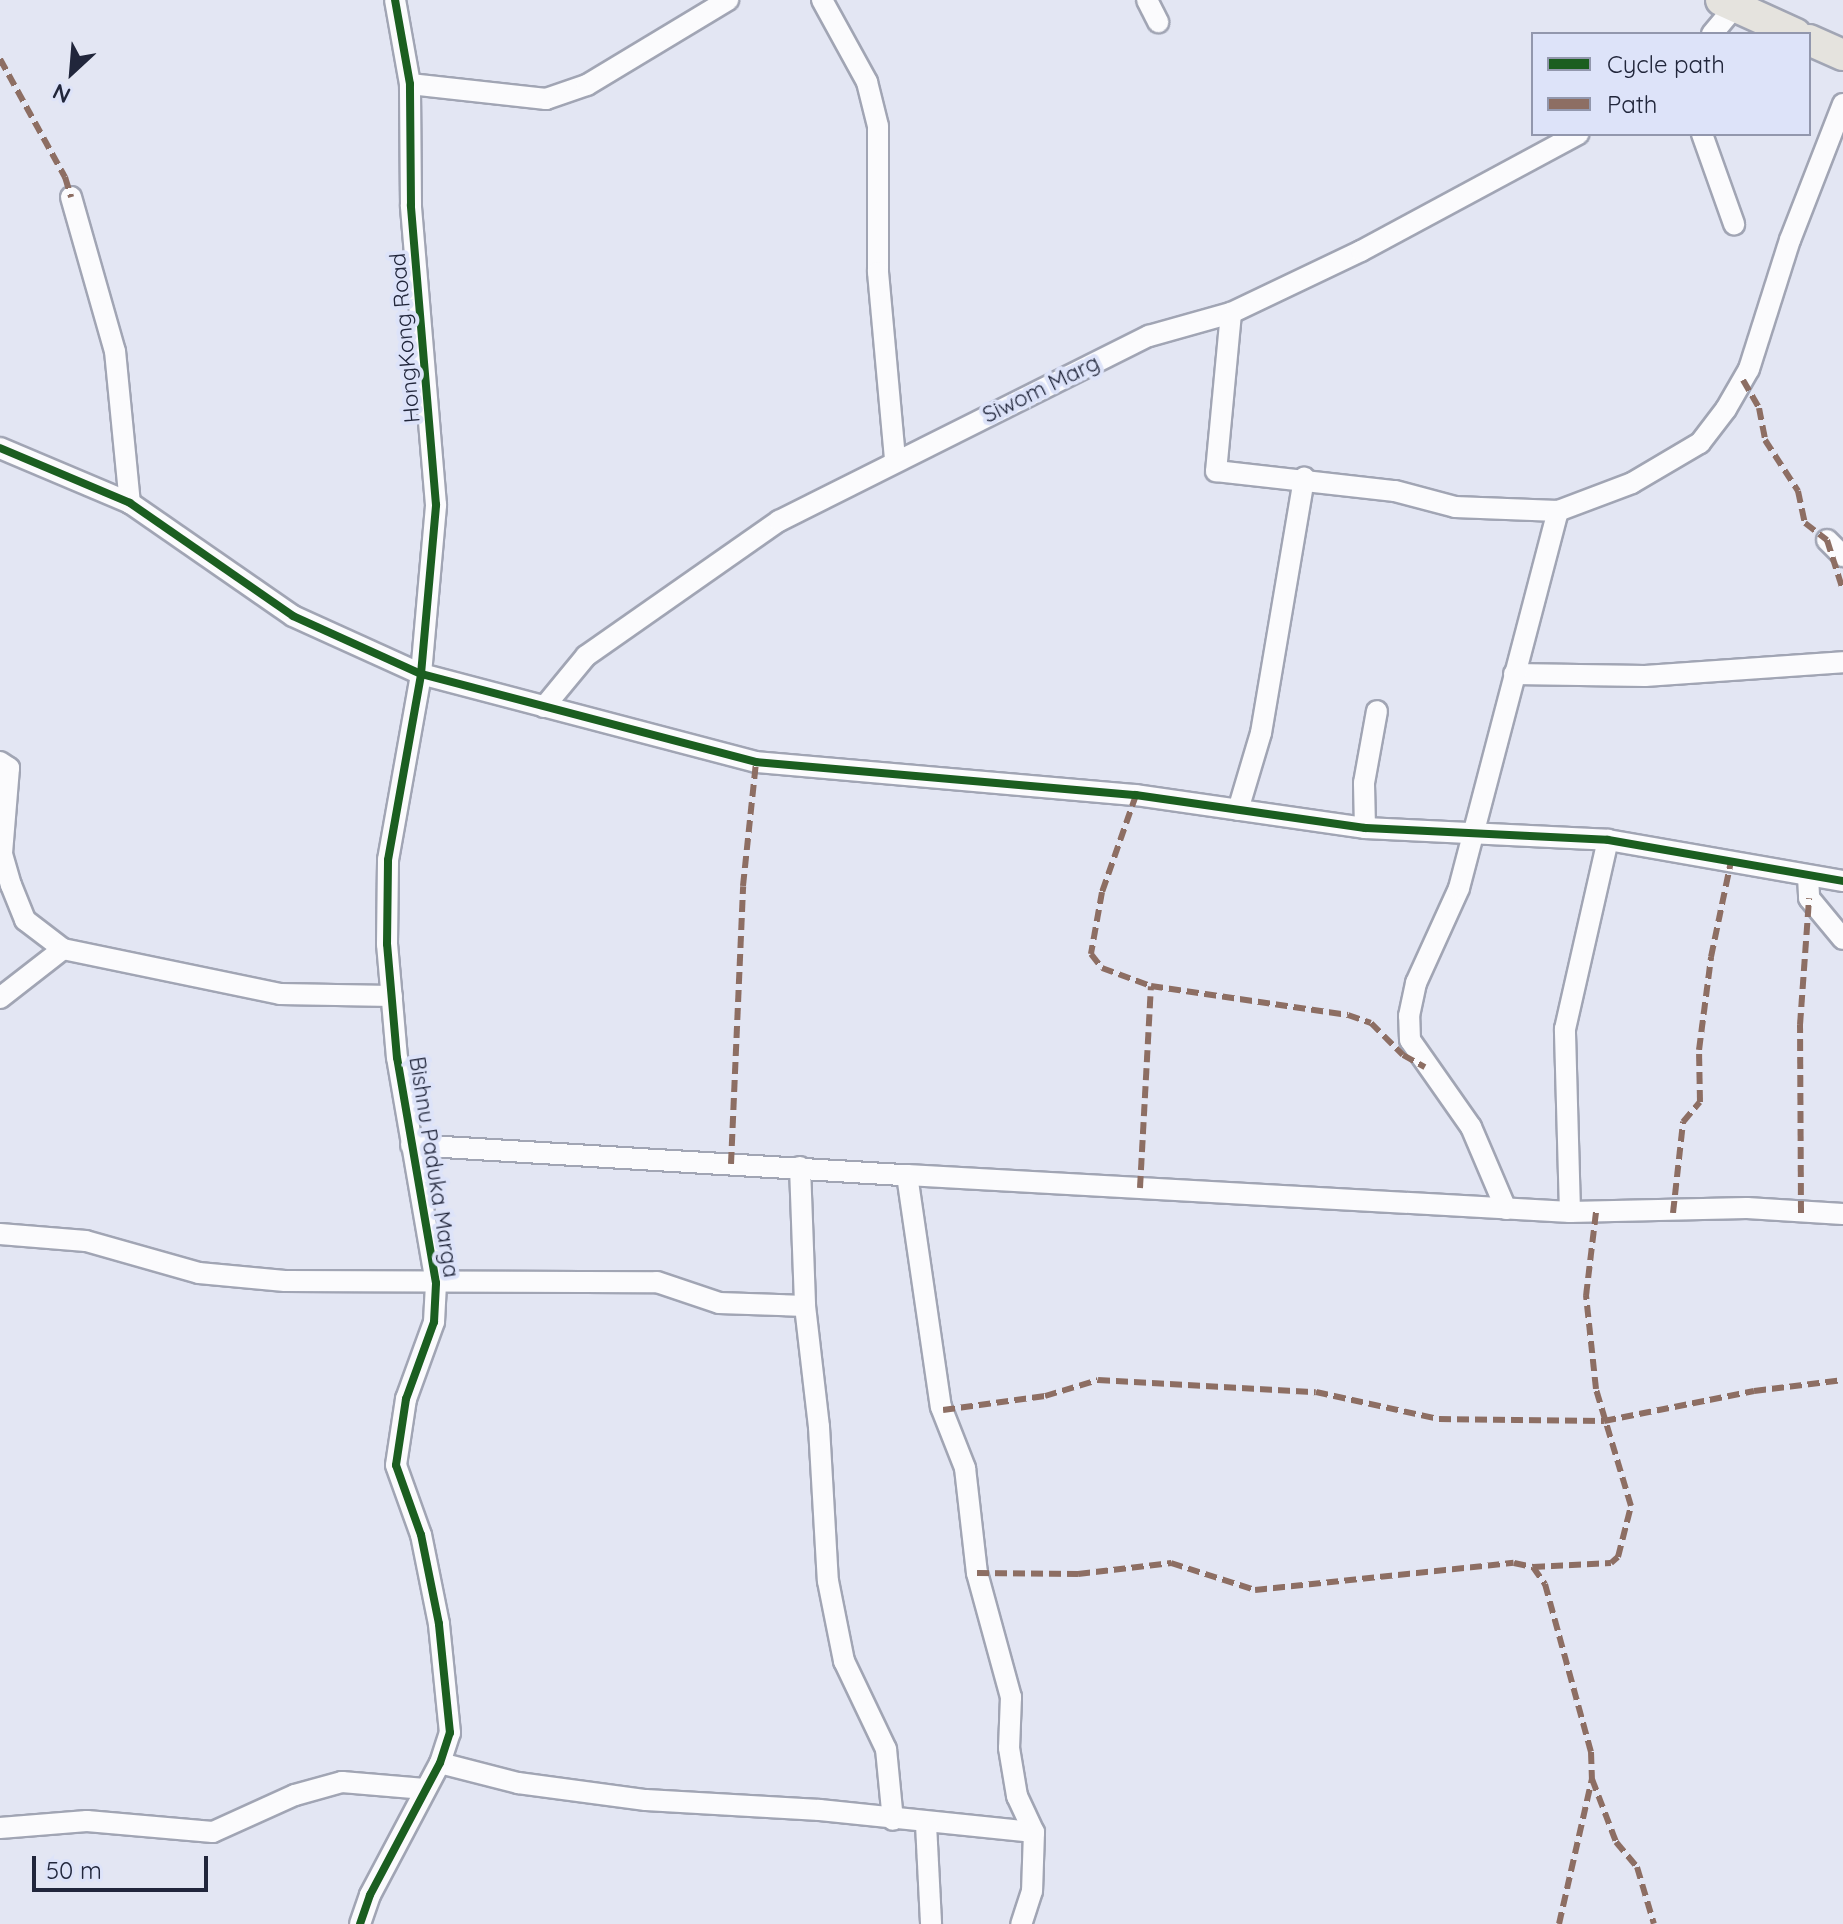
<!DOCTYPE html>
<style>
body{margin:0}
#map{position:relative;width:1843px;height:1924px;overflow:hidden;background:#e3e6f3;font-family:Quicksand,sans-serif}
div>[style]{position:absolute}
.roads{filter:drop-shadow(2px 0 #a1a5b4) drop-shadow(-2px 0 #a1a5b4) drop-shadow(0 2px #a1a5b4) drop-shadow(0 -2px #a1a5b4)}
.street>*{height:20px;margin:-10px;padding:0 10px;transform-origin:10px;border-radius:10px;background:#fbfbfd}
.primary>*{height:30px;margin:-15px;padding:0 15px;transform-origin:15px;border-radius:15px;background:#e5e3de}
.quiet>*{height:6px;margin-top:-3px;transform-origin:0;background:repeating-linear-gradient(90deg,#8d6e63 0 12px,transparent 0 18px)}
.cycleway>*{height:8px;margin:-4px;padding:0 4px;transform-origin:4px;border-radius:4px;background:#1b5e20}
span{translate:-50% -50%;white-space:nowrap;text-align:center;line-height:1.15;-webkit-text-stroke:8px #dde3f9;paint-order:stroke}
.street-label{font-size:22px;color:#21263b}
.legend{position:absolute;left:1531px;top:32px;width:280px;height:104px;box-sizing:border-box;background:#dde3f9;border:2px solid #9297ad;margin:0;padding:10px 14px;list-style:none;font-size:24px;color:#21263b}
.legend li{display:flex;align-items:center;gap:16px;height:40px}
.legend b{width:40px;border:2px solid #9297ad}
.north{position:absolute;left:32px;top:32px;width:80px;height:80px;-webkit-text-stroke:6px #dde3f9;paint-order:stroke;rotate:206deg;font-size:22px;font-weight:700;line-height:32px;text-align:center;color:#21263b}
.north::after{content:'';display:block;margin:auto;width:28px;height:36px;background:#21263b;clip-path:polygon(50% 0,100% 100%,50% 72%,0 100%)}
.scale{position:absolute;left:32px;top:1856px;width:176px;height:36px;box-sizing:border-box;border:4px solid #21263b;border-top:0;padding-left:10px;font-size:24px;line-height:28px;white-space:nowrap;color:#21263b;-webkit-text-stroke:6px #dde3f9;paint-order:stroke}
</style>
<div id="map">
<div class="roads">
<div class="street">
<i style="left:822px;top:0;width:94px;rotate:61.2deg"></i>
<i style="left:867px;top:82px;width:45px;rotate:76deg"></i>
<i style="left:878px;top:126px;width:146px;rotate:90deg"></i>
<i style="left:878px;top:272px;width:189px;rotate:84.8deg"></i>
<i style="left:1147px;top:0;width:25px;rotate:63deg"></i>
<i style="left:1712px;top:34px;width:35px;rotate:-50deg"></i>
<i style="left:410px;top:84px;width:137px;rotate:6.3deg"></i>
<i style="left:546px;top:99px;width:43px;rotate:-18.9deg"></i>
<i style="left:587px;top:85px;width:165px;rotate:-31.1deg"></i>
<i style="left:1702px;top:134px;width:96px;rotate:70.4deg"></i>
<i style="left:71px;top:197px;width:160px;rotate:74.1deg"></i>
<i style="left:115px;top:351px;width:153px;rotate:84.4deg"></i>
<i style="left:1231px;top:313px;width:159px;rotate:95.4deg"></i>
<i style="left:1216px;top:471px;width:180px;rotate:6.4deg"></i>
<i style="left:1395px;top:491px;width:62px;rotate:14.9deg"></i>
<i style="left:1455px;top:507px;width:103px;rotate:2.2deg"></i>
<i style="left:0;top:448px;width:141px;rotate:22.9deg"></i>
<i style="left:130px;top:503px;width:198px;rotate:34.7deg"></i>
<i style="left:293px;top:616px;width:141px;rotate:24.4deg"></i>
<i style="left:421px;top:674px;width:346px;rotate:14.7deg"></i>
<i style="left:756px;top:762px;width:381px;rotate:5deg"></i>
<i style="left:1136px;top:795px;width:231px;rotate:8.2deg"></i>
<i style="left:1365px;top:828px;width:243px;rotate:2.8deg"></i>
<i style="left:1608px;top:840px;width:239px;rotate:9.9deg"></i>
<i style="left:1827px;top:540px;width:23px;rotate:45deg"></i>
<i style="left:1514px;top:674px;width:131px;rotate:0.9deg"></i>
<i style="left:1645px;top:676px;width:198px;rotate:-4deg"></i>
<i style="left:544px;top:707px;width:66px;rotate:-50.5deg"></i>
<i style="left:586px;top:656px;width:236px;rotate:-35deg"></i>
<i style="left:779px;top:521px;width:414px;rotate:-26.6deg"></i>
<i style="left:1149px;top:336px;width:85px;rotate:-15.7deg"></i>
<i style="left:1231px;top:313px;width:144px;rotate:-25.5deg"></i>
<i style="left:1361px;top:251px;width:247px;rotate:-28.3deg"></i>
<i style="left:0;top:762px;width:11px;rotate:34deg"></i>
<i style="left:9px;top:768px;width:86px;rotate:94.7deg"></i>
<i style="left:2px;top:854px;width:32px;rotate:74deg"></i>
<i style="left:11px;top:885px;width:38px;rotate:68deg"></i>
<i style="left:25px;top:920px;width:48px;rotate:37.3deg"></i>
<i style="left:63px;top:949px;width:222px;rotate:11.7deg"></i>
<i style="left:280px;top:994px;width:112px;rotate:1deg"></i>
<i style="left:1238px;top:810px;width:80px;rotate:-73.4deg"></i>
<i style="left:1261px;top:733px;width:259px;rotate:-80.4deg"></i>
<i style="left:1365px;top:828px;width:45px;rotate:-91.3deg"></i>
<i style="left:1364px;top:783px;width:73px;rotate:-79.8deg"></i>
<i style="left:1808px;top:876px;width:22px;rotate:87deg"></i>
<i style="left:1809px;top:898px;width:53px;rotate:50.3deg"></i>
<i style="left:0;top:998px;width:80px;rotate:-37.9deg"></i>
<i style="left:411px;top:1145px;width:497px;rotate:3.5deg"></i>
<i style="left:907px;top:1175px;width:234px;rotate:81.7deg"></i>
<i style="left:941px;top:1407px;width:66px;rotate:68.5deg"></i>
<i style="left:965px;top:1468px;width:106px;rotate:83.5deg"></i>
<i style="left:977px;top:1573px;width:129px;rotate:74.7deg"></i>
<i style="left:1011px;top:1697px;width:51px;rotate:92.2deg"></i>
<i style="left:1009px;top:1748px;width:49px;rotate:80.5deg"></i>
<i style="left:1017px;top:1796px;width:40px;rotate:65deg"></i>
<i style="left:1034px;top:1832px;width:59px;rotate:91.9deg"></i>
<i style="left:1032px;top:1891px;width:35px;rotate:108deg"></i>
<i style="left:800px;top:1167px;width:139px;rotate:87.9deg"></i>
<i style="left:805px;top:1306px;width:122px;rotate:83.4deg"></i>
<i style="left:819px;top:1427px;width:154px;rotate:86.7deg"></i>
<i style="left:828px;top:1581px;width:82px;rotate:78.7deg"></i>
<i style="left:844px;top:1661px;width:98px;rotate:64.5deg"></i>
<i style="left:886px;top:1749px;width:71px;rotate:84.4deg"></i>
<i style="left:907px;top:1175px;width:664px;rotate:3.19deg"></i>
<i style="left:1570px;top:1212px;width:177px;rotate:-1.3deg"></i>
<i style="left:1747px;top:1208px;width:96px;rotate:3.6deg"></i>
<i style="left:1506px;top:1209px;width:89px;rotate:-113.1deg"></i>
<i style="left:1471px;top:1127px;width:106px;rotate:-125deg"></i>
<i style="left:1410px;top:1040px;width:24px;rotate:-92deg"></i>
<i style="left:1409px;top:1016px;width:34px;rotate:-78deg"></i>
<i style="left:1416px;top:983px;width:104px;rotate:-65.6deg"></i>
<i style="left:1459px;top:888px;width:390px;rotate:-75.3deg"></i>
<i style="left:1558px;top:511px;width:79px;rotate:-20.7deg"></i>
<i style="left:1632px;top:483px;width:79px;rotate:-30.5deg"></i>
<i style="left:1700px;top:443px;width:43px;rotate:-52.6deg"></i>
<i style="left:1726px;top:409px;width:46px;rotate:-60.1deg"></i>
<i style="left:1749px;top:369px;width:135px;rotate:-72.4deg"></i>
<i style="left:1790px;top:240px;width:146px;rotate:-68.7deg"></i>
<i style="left:1570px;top:1212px;width:183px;rotate:-91.6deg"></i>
<i style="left:1565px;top:1029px;width:194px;rotate:-77.2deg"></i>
<i style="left:0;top:1234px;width:86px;rotate:4.7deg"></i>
<i style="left:86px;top:1241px;width:117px;rotate:15.8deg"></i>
<i style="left:199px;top:1273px;width:86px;rotate:5.3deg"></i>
<i style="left:285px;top:1281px;width:372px;rotate:0.2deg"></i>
<i style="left:657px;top:1282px;width:65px;rotate:18.7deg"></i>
<i style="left:719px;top:1303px;width:86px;rotate:2deg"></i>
<i style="left:440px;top:1763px;width:81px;rotate:14.4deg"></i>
<i style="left:518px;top:1783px;width:129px;rotate:7.6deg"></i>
<i style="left:646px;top:1800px;width:174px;rotate:3.3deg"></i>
<i style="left:820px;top:1810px;width:215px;rotate:5.9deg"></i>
<i style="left:926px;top:1824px;width:100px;rotate:87.1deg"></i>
<i style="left:0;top:1828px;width:87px;rotate:-4.6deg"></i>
<i style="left:87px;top:1821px;width:126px;rotate:5deg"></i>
<i style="left:213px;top:1832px;width:90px;rotate:-24.3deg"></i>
<i style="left:295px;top:1795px;width:49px;rotate:-15.5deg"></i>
<i style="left:342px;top:1782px;width:83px;rotate:4.8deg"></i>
<i style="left:360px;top:1924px;width:31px;rotate:-71deg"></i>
<i style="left:370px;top:1895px;width:149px;rotate:-62.1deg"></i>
<i style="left:440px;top:1763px;width:32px;rotate:-72deg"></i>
<i style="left:450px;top:1733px;width:110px;rotate:-95.8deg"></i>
<i style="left:439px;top:1624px;width:91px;rotate:-101.4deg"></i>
<i style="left:421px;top:1535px;width:74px;rotate:-109.7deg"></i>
<i style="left:396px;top:1465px;width:67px;rotate:-81.4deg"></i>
<i style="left:406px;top:1399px;width:82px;rotate:-70deg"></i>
<i style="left:434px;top:1322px;width:39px;rotate:-87deg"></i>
<i style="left:436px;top:1283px;width:228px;rotate:-99.8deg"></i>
<i style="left:397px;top:1058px;width:114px;rotate:-95deg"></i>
<i style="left:387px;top:944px;width:84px;rotate:-89.3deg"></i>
<i style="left:388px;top:860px;width:189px;rotate:-79.9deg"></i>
<i style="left:421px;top:674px;width:170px;rotate:-84.9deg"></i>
<i style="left:436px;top:505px;width:301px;rotate:-94.8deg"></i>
<i style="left:411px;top:205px;width:121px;rotate:-90.5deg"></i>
<i style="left:410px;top:84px;width:85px;rotate:-100.1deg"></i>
</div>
<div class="primary">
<i style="left:1721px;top:0;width:82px;rotate:24.4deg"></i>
<i style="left:1809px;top:40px;width:37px;rotate:24deg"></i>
</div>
</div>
<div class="quiet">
<i style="left:0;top:59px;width:135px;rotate:61.2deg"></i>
<i style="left:65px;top:177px;width:21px;rotate:73deg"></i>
<i style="left:1743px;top:380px;width:32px;rotate:60deg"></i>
<i style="left:1759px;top:408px;width:33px;rotate:79deg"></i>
<i style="left:1765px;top:440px;width:61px;rotate:57.1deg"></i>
<i style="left:1798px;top:491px;width:33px;rotate:78deg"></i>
<i style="left:1805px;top:523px;width:28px;rotate:38deg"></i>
<i style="left:1827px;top:540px;width:52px;rotate:72.3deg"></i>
<i style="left:1136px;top:795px;width:103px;rotate:109.3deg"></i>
<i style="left:1102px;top:892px;width:63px;rotate:100.1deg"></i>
<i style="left:1091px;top:954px;width:18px;rotate:52deg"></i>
<i style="left:1102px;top:968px;width:52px;rotate:20.2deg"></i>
<i style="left:1151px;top:986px;width:199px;rotate:8.4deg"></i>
<i style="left:1348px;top:1015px;width:24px;rotate:19deg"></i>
<i style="left:1371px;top:1023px;width:45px;rotate:45deg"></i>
<i style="left:1403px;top:1055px;width:25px;rotate:29deg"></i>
<i style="left:731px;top:1164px;width:278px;rotate:-87.5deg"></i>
<i style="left:743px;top:886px;width:125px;rotate:-84deg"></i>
<i style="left:1140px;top:1188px;width:202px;rotate:-86.9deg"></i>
<i style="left:1673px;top:1213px;width:92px;rotate:-83.7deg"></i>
<i style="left:1683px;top:1122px;width:26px;rotate:-50deg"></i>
<i style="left:1700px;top:1102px;width:52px;rotate:-91.1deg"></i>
<i style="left:1699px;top:1050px;width:94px;rotate:-82.6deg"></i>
<i style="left:1711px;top:957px;width:98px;rotate:-78.2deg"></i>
<i style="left:1801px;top:1213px;width:188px;rotate:-90.3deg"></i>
<i style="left:1800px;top:1025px;width:127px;rotate:-85.9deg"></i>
<i style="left:943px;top:1410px;width:103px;rotate:-7.8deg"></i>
<i style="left:1045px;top:1396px;width:55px;rotate:-16.8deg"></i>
<i style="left:1098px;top:1380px;width:218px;rotate:3.2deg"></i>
<i style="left:1316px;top:1392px;width:126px;rotate:12.4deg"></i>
<i style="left:1439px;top:1419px;width:165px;rotate:0.7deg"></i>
<i style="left:1604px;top:1421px;width:153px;rotate:-11.3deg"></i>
<i style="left:1754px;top:1391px;width:90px;rotate:-7deg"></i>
<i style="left:1533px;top:1567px;width:78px;rotate:-2.9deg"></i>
<i style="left:1611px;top:1563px;width:9px;rotate:-41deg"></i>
<i style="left:1618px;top:1557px;width:53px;rotate:-75.7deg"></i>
<i style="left:1631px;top:1506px;width:122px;rotate:-106.7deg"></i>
<i style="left:1596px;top:1389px;width:94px;rotate:-96.1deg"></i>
<i style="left:1586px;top:1296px;width:85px;rotate:-83.2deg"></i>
<i style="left:977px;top:1573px;width:101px;rotate:0.6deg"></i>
<i style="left:1078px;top:1574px;width:94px;rotate:-6.7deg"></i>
<i style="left:1171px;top:1563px;width:88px;rotate:17.8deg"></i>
<i style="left:1255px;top:1590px;width:260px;rotate:-6deg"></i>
<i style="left:1514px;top:1563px;width:19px;rotate:12deg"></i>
<i style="left:1533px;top:1567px;width:21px;rotate:55deg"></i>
<i style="left:1545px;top:1584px;width:174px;rotate:74.7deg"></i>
<i style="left:1591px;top:1752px;width:27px;rotate:88deg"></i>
<i style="left:1592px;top:1779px;width:67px;rotate:69.1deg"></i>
<i style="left:1616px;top:1842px;width:33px;rotate:50deg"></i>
<i style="left:1637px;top:1867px;width:59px;rotate:73.4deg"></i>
<i style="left:1559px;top:1924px;width:149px;rotate:-77.2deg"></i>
</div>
<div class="cycleway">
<i style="left:0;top:448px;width:141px;rotate:22.9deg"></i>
<i style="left:130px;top:503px;width:198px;rotate:34.7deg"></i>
<i style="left:293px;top:616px;width:141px;rotate:24.4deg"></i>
<i style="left:421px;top:674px;width:346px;rotate:14.7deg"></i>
<i style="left:756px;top:762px;width:381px;rotate:5deg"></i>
<i style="left:1136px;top:795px;width:231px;rotate:8.2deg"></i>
<i style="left:1365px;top:828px;width:243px;rotate:2.8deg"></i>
<i style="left:1608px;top:840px;width:239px;rotate:9.9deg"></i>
<i style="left:360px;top:1924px;width:31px;rotate:-71deg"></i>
<i style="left:370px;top:1895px;width:149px;rotate:-62.1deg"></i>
<i style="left:440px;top:1763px;width:32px;rotate:-72deg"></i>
<i style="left:450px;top:1733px;width:110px;rotate:-95.8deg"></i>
<i style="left:439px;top:1624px;width:91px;rotate:-101.4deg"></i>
<i style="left:421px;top:1535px;width:74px;rotate:-109.7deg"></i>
<i style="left:396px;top:1465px;width:67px;rotate:-81.4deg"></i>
<i style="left:406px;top:1399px;width:82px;rotate:-70deg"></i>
<i style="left:434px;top:1322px;width:39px;rotate:-87deg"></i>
<i style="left:436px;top:1283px;width:228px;rotate:-99.8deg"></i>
<i style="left:397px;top:1058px;width:114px;rotate:-95deg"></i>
<i style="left:387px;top:944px;width:84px;rotate:-89.3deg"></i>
<i style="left:388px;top:860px;width:189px;rotate:-79.9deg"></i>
<i style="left:421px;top:674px;width:170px;rotate:-84.9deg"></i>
<i style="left:436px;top:505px;width:301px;rotate:-94.8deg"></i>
<i style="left:411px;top:205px;width:121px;rotate:-90.5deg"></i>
<i style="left:410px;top:84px;width:85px;rotate:-100.1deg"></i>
</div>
<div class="street-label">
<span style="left:405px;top:338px;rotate:-95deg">HongKong Road</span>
<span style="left:1041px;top:389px;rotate:-26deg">Siwom Marg</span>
<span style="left:434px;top:1167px;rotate:81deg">Bishnu Paduka Marga</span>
</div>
<ul class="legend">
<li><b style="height:10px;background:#1b5e20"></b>Cycle path</li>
<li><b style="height:10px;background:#8d6e63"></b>Path</li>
</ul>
<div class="north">N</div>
<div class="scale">50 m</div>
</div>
